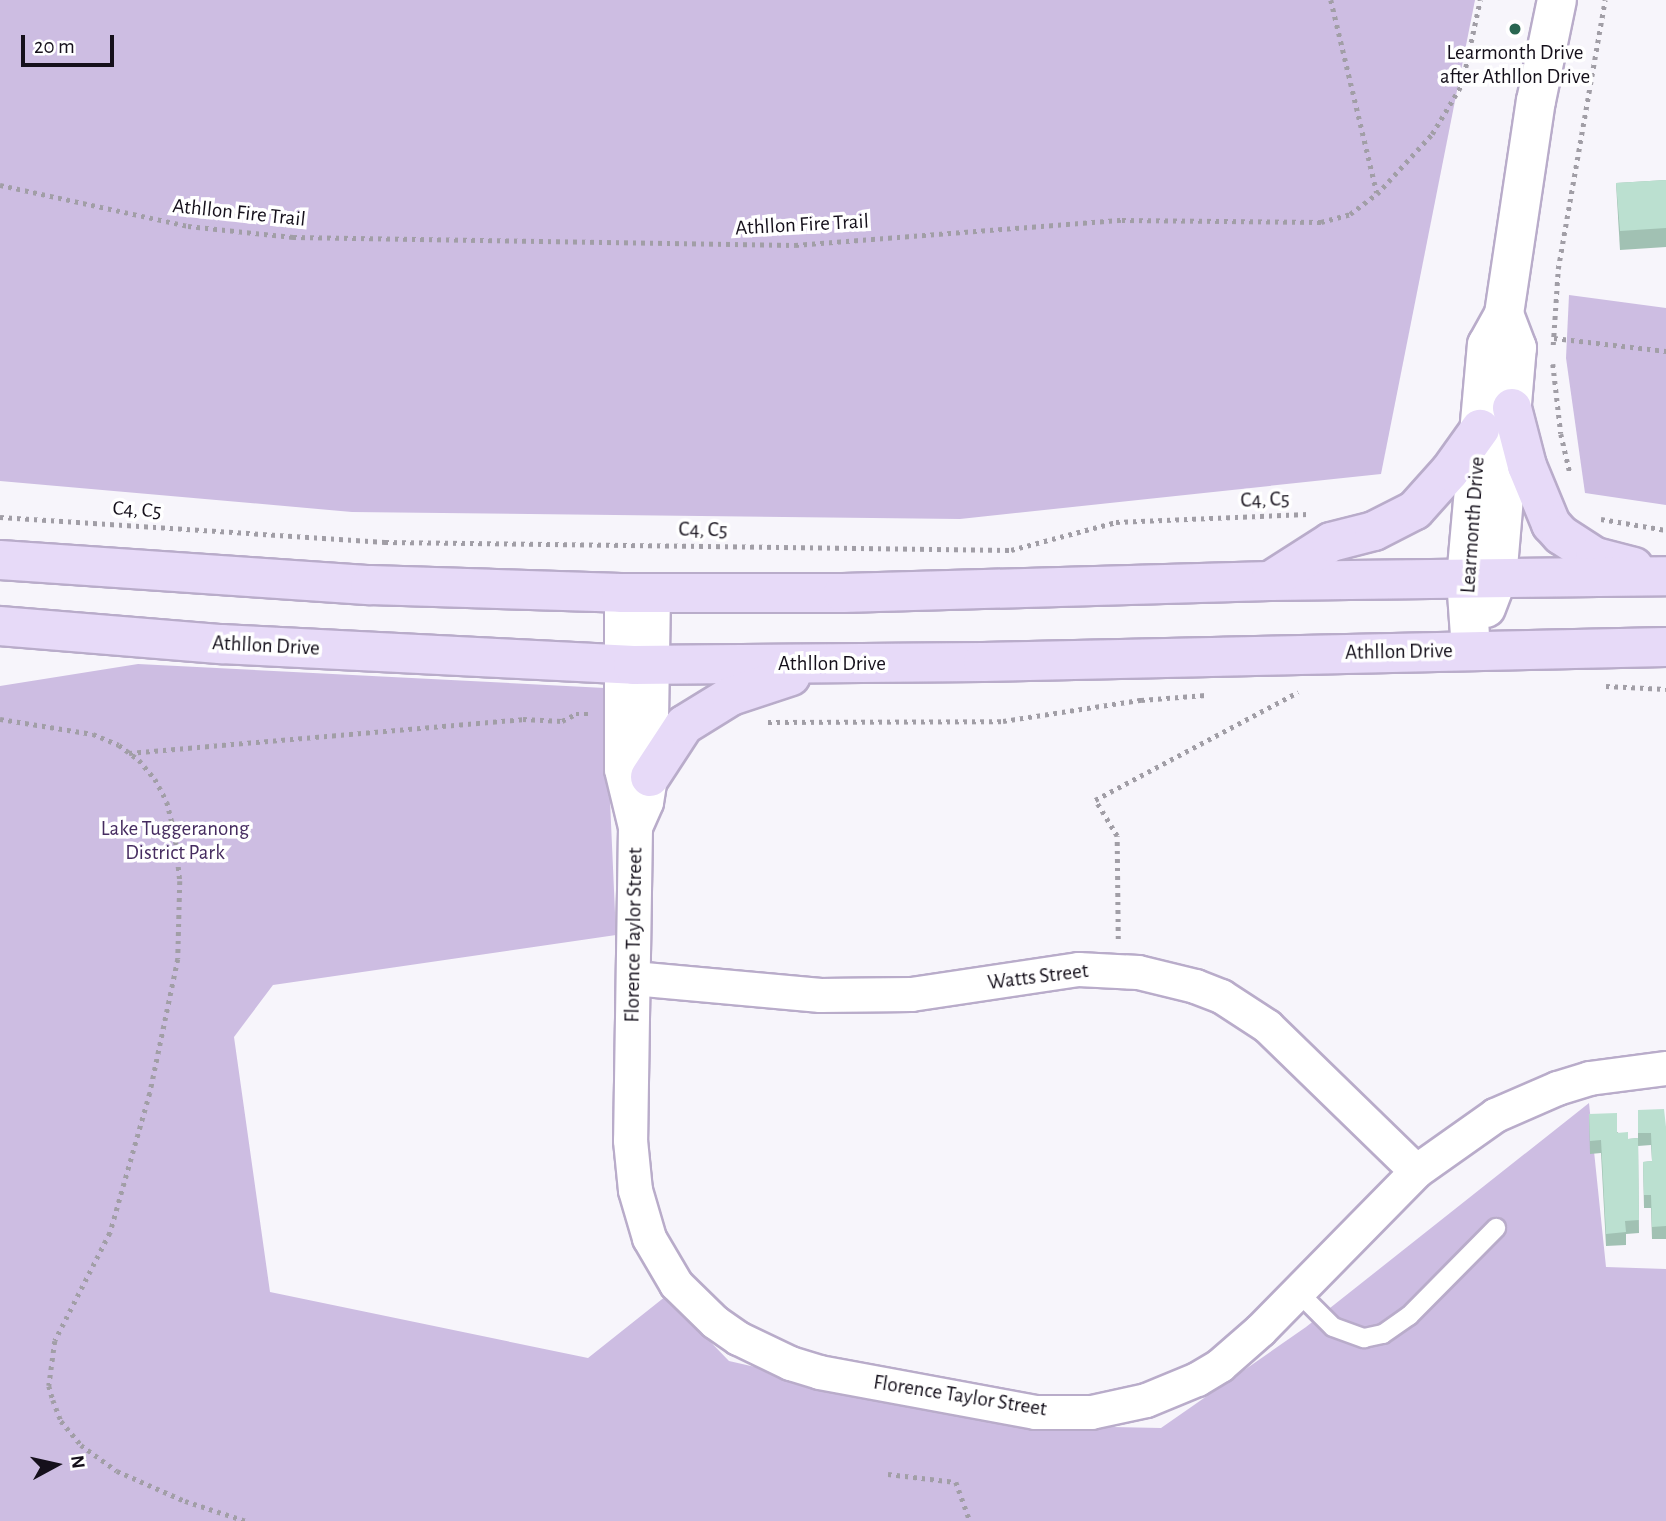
<!DOCTYPE html>
<style>
body{margin:0}
#map{position:relative;width:1666px;height:1521px;overflow:hidden;background:#f7f5fb;font-family:"Alegreya Sans",sans-serif}
div>[style]{position:absolute}
.green>*{inset:0;background:#cdbde2}
.path>*{height:4.5px;margin-top:-2.25px;transform-origin:0;background:repeating-linear-gradient(90deg,#a19ea6 0 3.5px,transparent 0 8.5px)}
.roads{filter:drop-shadow(2px 0 #b9acca) drop-shadow(-2px 0 #b9acca) drop-shadow(0 2px #b9acca) drop-shadow(0 -2px #b9acca)}
.service>*{height:18px;margin:-9px;padding:0 9px;transform-origin:9px;border-radius:9px;background:#fff}
.minor>*{height:33px;margin:-16.5px;padding:0 16.5px;transform-origin:16.5px;border-radius:16.5px;background:#fff}
.tertiary>*{height:38px;margin:-19px;padding:0 19px;transform-origin:19px;border-radius:19px;background:#fff}
.primary>*{height:38px;margin:-19px;padding:0 19px;transform-origin:19px;border-radius:19px;background:#e7daf8}
.wall>*{inset:0;background:#a1c1b3}
.building>*{inset:0;background:#bbe0d0}
.dots>*{width:19px;height:19px;translate:-50% -50%;box-sizing:border-box;border:4px solid #fff;border-radius:50%}
span{translate:-50% -50%;white-space:nowrap;text-align:center;line-height:1.15;-webkit-text-stroke:7px #fff;paint-order:stroke}
.poi-label{font-size:21px;color:#15101b}
.street-label{font-size:21px;color:#15101b}
.park-label{font-size:21px;color:#462c60}
.north{position:absolute;left:21px;top:1430px;width:70px;height:70px;-webkit-text-stroke:5px #fff;paint-order:stroke;rotate:82deg;font-size:19px;font-weight:700;line-height:28px;text-align:center;color:#15101b}
.north::after{content:'';display:block;margin:auto;width:24px;height:32px;background:#15101b;clip-path:polygon(50% 0,100% 100%,50% 72%,0 100%)}
.scale{position:absolute;left:21px;top:35px;width:93px;height:32px;box-sizing:border-box;border:4px solid #15101b;border-top:0;padding-left:9px;font-size:21px;line-height:24px;white-space:nowrap;color:#15101b;-webkit-text-stroke:5px #fff;paint-order:stroke}
</style>
<div id="map">
<div class="green">
<i style="clip-path:polygon(0 0,1475px 0,1381px 474px,960px 519px,352px 512px,0 481px)"></i>
<i style="clip-path:polygon(1569px 295px,1666px 308px,1666px 505px,1585px 493px,1566px 358px)"></i>
<i style="clip-path:polygon(138px 664px,605px 688px,616px 935px,273px 985px,234px 1037px,270px 1292px,588px 1358px,666px 1296px,729px 1361px,1013px 1425px,1161px 1428px,1306px 1327px,1589px 1103px,1606px 1267px,1666px 1269px,1666px 1521px,0 1521px,0 686px)"></i>
</div>
<div class="path">
<i style="left:1331px;top:0;width:198px;rotate:76.6deg"></i>
<i style="left:0;top:185px;width:192px;rotate:12.3deg"></i>
<i style="left:188px;top:226px;width:106px;rotate:6deg"></i>
<i style="left:293px;top:237px;width:502px;rotate:0.91deg"></i>
<i style="left:795px;top:245px;width:328px;rotate:-4.4deg"></i>
<i style="left:1122px;top:220px;width:199px;rotate:0.6deg"></i>
<i style="left:1321px;top:222px;width:30px;rotate:-15deg"></i>
<i style="left:1350px;top:214px;width:34px;rotate:-37deg"></i>
<i style="left:1377px;top:194px;width:81px;rotate:-47.5deg"></i>
<i style="left:1432px;top:134px;width:58px;rotate:-59deg"></i>
<i style="left:1462px;top:84px;width:86px;rotate:-77.9deg"></i>
<i style="left:1554px;top:338px;width:113px;rotate:6.6deg"></i>
<i style="left:1553px;top:345px;width:76px;rotate:-86.2deg"></i>
<i style="left:1558px;top:269px;width:273px;rotate:-80.1deg"></i>
<i style="left:1553px;top:364px;width:70px;rotate:83.5deg"></i>
<i style="left:1561px;top:434px;width:40px;rotate:77deg"></i>
<i style="left:0;top:517px;width:386px;rotate:3.7deg"></i>
<i style="left:385px;top:542px;width:626px;rotate:0.73deg"></i>
<i style="left:1011px;top:550px;width:109px;rotate:-14.9deg"></i>
<i style="left:1116px;top:522px;width:192px;rotate:-2.4deg"></i>
<i style="left:1601px;top:519px;width:66px;rotate:9.6deg"></i>
<i style="left:1606px;top:686px;width:60px;rotate:2.9deg"></i>
<i style="left:0;top:719px;width:94px;rotate:9.2deg"></i>
<i style="left:93px;top:734px;width:28px;rotate:23deg"></i>
<i style="left:119px;top:745px;width:25px;rotate:37deg"></i>
<i style="left:139px;top:760px;width:25px;rotate:50deg"></i>
<i style="left:155px;top:779px;width:26px;rotate:62deg"></i>
<i style="left:167px;top:802px;width:32px;rotate:76deg"></i>
<i style="left:175px;top:833px;width:48px;rotate:84.1deg"></i>
<i style="left:180px;top:881px;width:78px;rotate:91.5deg"></i>
<i style="left:178px;top:959px;width:137px;rotate:101.8deg"></i>
<i style="left:150px;top:1093px;width:146px;rotate:105.9deg"></i>
<i style="left:110px;top:1233px;width:121px;rotate:117deg"></i>
<i style="left:55px;top:1341px;width:45px;rotate:97.6deg"></i>
<i style="left:49px;top:1386px;width:15px;rotate:74deg"></i>
<i style="left:53px;top:1400px;width:22px;rotate:69deg"></i>
<i style="left:61px;top:1421px;width:31px;rotate:50deg"></i>
<i style="left:81px;top:1445px;width:44px;rotate:35.8deg"></i>
<i style="left:117px;top:1471px;width:74px;rotate:23.8deg"></i>
<i style="left:185px;top:1501px;width:64px;rotate:18.2deg"></i>
<i style="left:768px;top:722px;width:235px;rotate:-0.2deg"></i>
<i style="left:1003px;top:721px;width:140px;rotate:-8.7deg"></i>
<i style="left:1141px;top:700px;width:65px;rotate:-4.4deg"></i>
<i style="left:129px;top:753px;width:395px;rotate:-4.9deg"></i>
<i style="left:523px;top:719px;width:39px;rotate:3deg"></i>
<i style="left:562px;top:721px;width:16px;rotate:-27deg"></i>
<i style="left:576px;top:714px;width:15px"></i>
<i style="left:1118px;top:939px;width:103px;rotate:-90.6deg"></i>
<i style="left:1117px;top:836px;width:42px;rotate:-121.4deg"></i>
<i style="left:1095px;top:800px;width:230px;rotate:-28deg"></i>
<i style="left:888px;top:1474px;width:68px;rotate:6.7deg"></i>
<i style="left:956px;top:1482px;width:41px;rotate:70.3deg"></i>
</div>
<div class="roads">
<div class="service">
<i style="left:1298px;top:1292px;width:49px;rotate:45deg"></i>
<i style="left:1333px;top:1327px;width:33px;rotate:20deg"></i>
<i style="left:1364px;top:1338px;width:19px;rotate:-12deg"></i>
<i style="left:1383px;top:1334px;width:32px;rotate:-35deg"></i>
<i style="left:1409px;top:1316px;width:124px;rotate:-45.3deg"></i>
</div>
<div class="minor">
<i style="left:653px;top:592px;width:185px;rotate:90.9deg"></i>
<i style="left:650px;top:777px;width:25px;rotate:99deg"></i>
<i style="left:646px;top:802px;width:27px;rotate:114deg"></i>
<i style="left:635px;top:827px;width:313px;rotate:90.9deg"></i>
<i style="left:630px;top:1140px;width:50px;rotate:84.3deg"></i>
<i style="left:635px;top:1190px;width:50px;rotate:73.7deg"></i>
<i style="left:649px;top:1238px;width:53px;rotate:59.6deg"></i>
<i style="left:676px;top:1284px;width:54px;rotate:44.3deg"></i>
<i style="left:715px;top:1322px;width:28px;rotate:35deg"></i>
<i style="left:738px;top:1338px;width:58px;rotate:25.7deg"></i>
<i style="left:790px;top:1363px;width:30px;rotate:17deg"></i>
<i style="left:819px;top:1372px;width:220px;rotate:10.5deg"></i>
<i style="left:1035px;top:1412px;width:56px"></i>
<i style="left:1091px;top:1412px;width:56px;rotate:-12.3deg"></i>
<i style="left:1146px;top:1400px;width:55px;rotate:-22.4deg"></i>
<i style="left:1197px;top:1379px;width:27px;rotate:-31deg"></i>
<i style="left:1220px;top:1365px;width:53px;rotate:-41.2deg"></i>
<i style="left:1260px;top:1330px;width:223px;rotate:-45.5deg"></i>
<i style="left:1416px;top:1171px;width:97px;rotate:-35.3deg"></i>
<i style="left:1495px;top:1115px;width:68px;rotate:-23.5deg"></i>
<i style="left:1557px;top:1088px;width:34px;rotate:-17deg"></i>
<i style="left:1589px;top:1078px;width:78px;rotate:-7.4deg"></i>
<i style="left:621px;top:593px;width:176px;rotate:90deg"></i>
<i style="left:621px;top:769px;width:60px;rotate:76.4deg"></i>
<i style="left:633px;top:978px;width:188px;rotate:5.2deg"></i>
<i style="left:820px;top:995px;width:91px;rotate:-0.6deg"></i>
<i style="left:911px;top:994px;width:169px;rotate:-8.5deg"></i>
<i style="left:1078px;top:969px;width:60px;rotate:2.9deg"></i>
<i style="left:1138px;top:972px;width:59px;rotate:13.8deg"></i>
<i style="left:1195px;top:986px;width:28px;rotate:21deg"></i>
<i style="left:1221px;top:996px;width:55px;rotate:33.1deg"></i>
<i style="left:1267px;top:1026px;width:208px;rotate:44.2deg"></i>
</div>
<div class="tertiary">
<i style="left:1486px;top:608px;width:31px;rotate:-69deg"></i>
<i style="left:1497px;top:579px;width:232px;rotate:-85.1deg"></i>
<i style="left:1517px;top:348px;width:36px;rotate:-111deg"></i>
<i style="left:1471px;top:650px;width:71px;rotate:-94deg"></i>
<i style="left:1466px;top:579px;width:235px;rotate:-84.9deg"></i>
<i style="left:1487px;top:345px;width:35px;rotate:-61deg"></i>
<i style="left:1504px;top:314px;width:215px;rotate:-81.5deg"></i>
<i style="left:1536px;top:101px;width:103px;rotate:-78.3deg"></i>
</div>
<div class="primary">
<i style="left:1512px;top:408px;width:60px;rotate:75.5deg"></i>
<i style="left:1527px;top:466px;width:63px;rotate:67.5deg"></i>
<i style="left:1551px;top:524px;width:15px;rotate:48deg"></i>
<i style="left:1561px;top:535px;width:40px;rotate:32.9deg"></i>
<i style="left:1595px;top:557px;width:40px;rotate:14.4deg"></i>
<i style="left:0;top:560px;width:371px;rotate:3.9deg"></i>
<i style="left:370px;top:585px;width:251px;rotate:1.8deg"></i>
<i style="left:621px;top:593px;width:222px"></i>
<i style="left:843px;top:593px;width:427px;rotate:-1.6deg"></i>
<i style="left:1270px;top:581px;width:396px;rotate:-0.7deg"></i>
<i style="left:1270px;top:581px;width:72px;rotate:-32.6deg"></i>
<i style="left:1331px;top:542px;width:44px;rotate:-14.3deg"></i>
<i style="left:1374px;top:531px;width:46px;rotate:-27.1deg"></i>
<i style="left:1415px;top:510px;width:52px;rotate:-48.1deg"></i>
<i style="left:1450px;top:471px;width:52px;rotate:-54.5deg"></i>
<i style="left:0;top:626px;width:222px;rotate:4.7deg"></i>
<i style="left:221px;top:644px;width:413px;rotate:2.9deg"></i>
<i style="left:633px;top:665px;width:350px;rotate:-0.5deg"></i>
<i style="left:983px;top:662px;width:683px;rotate:-1.26deg"></i>
<i style="left:650px;top:777px;width:62px;rotate:-56.8deg"></i>
<i style="left:684px;top:725px;width:55px;rotate:-31.7deg"></i>
<i style="left:731px;top:696px;width:63px;rotate:-18.4deg"></i>
</div>
</div>
<div class="wall">
<i style="clip-path:polygon(1666px 180px,1666px 247px,1620px 250px,1616px 183px)"></i>
<i style="clip-path:polygon(1638px 1110px,1666px 1127px,1666px 1239px,1652px 1239px,1651px 1208px,1644px 1208px,1643px 1162px,1652px 1161px,1651px 1145px,1638px 1146px)"></i>
<i style="clip-path:polygon(1589px 1114px,1628px 1139px,1638px 1138px,1639px 1233px,1626px 1234px,1626px 1245px,1606px 1246px,1601px 1153px,1590px 1154px)"></i>
</div>
<div class="building">
<i style="clip-path:polygon(1666px 180px,1666px 228px,1620px 231px,1616px 183px)"></i>
<i style="clip-path:polygon(1664px 1109px,1666px 1127px,1666px 1226px,1652px 1227px,1651px 1195px,1644px 1195px,1643px 1162px,1652px 1161px,1651px 1133px,1638px 1133px,1638px 1110px)"></i>
<i style="clip-path:polygon(1617px 1113px,1617px 1133px,1628px 1132px,1628px 1139px,1638px 1138px,1639px 1220px,1625px 1221px,1626px 1232px,1606px 1234px,1601px 1140px,1590px 1141px,1589px 1114px)"></i>
</div>
<div class="dots">
<i style="left:1515px;top:29px;background:#296651"></i>
</div>
<div class="poi-label">
<span style="left:1515px;top:65px">Learmonth Drive<br>after Athllon Drive</span>
</div>
<div class="street-label">
<span style="left:239px;top:213px;rotate:6deg">Athllon Fire Trail</span>
<span style="left:802px;top:225px;rotate:-3deg">Athllon Fire Trail</span>
<span style="left:1265px;top:500px;rotate:-2deg">C4, C5</span>
<span style="left:137px;top:510px;rotate:4deg">C4, C5</span>
<span style="left:1473px;top:525px;rotate:-86deg">Learmonth Drive</span>
<span style="left:703px;top:530px;rotate:1deg">C4, C5</span>
<span style="left:266px;top:646px;rotate:3deg">Athllon Drive</span>
<span style="left:1399px;top:652px;rotate:-1deg">Athllon Drive</span>
<span style="left:832px;top:664px">Athllon Drive</span>
<span style="left:634px;top:935px;rotate:-89deg">Florence Taylor Street</span>
<span style="left:1038px;top:977px;rotate:-7deg">Watts Street</span>
<span style="left:960px;top:1396px;rotate:9deg">Florence Taylor Street</span>
</div>
<div class="park-label">
<span style="left:175px;top:841px">Lake Tuggeranong<br>District Park</span>
</div>
<div class="north">N</div>
<div class="scale">20 m</div>
</div>
